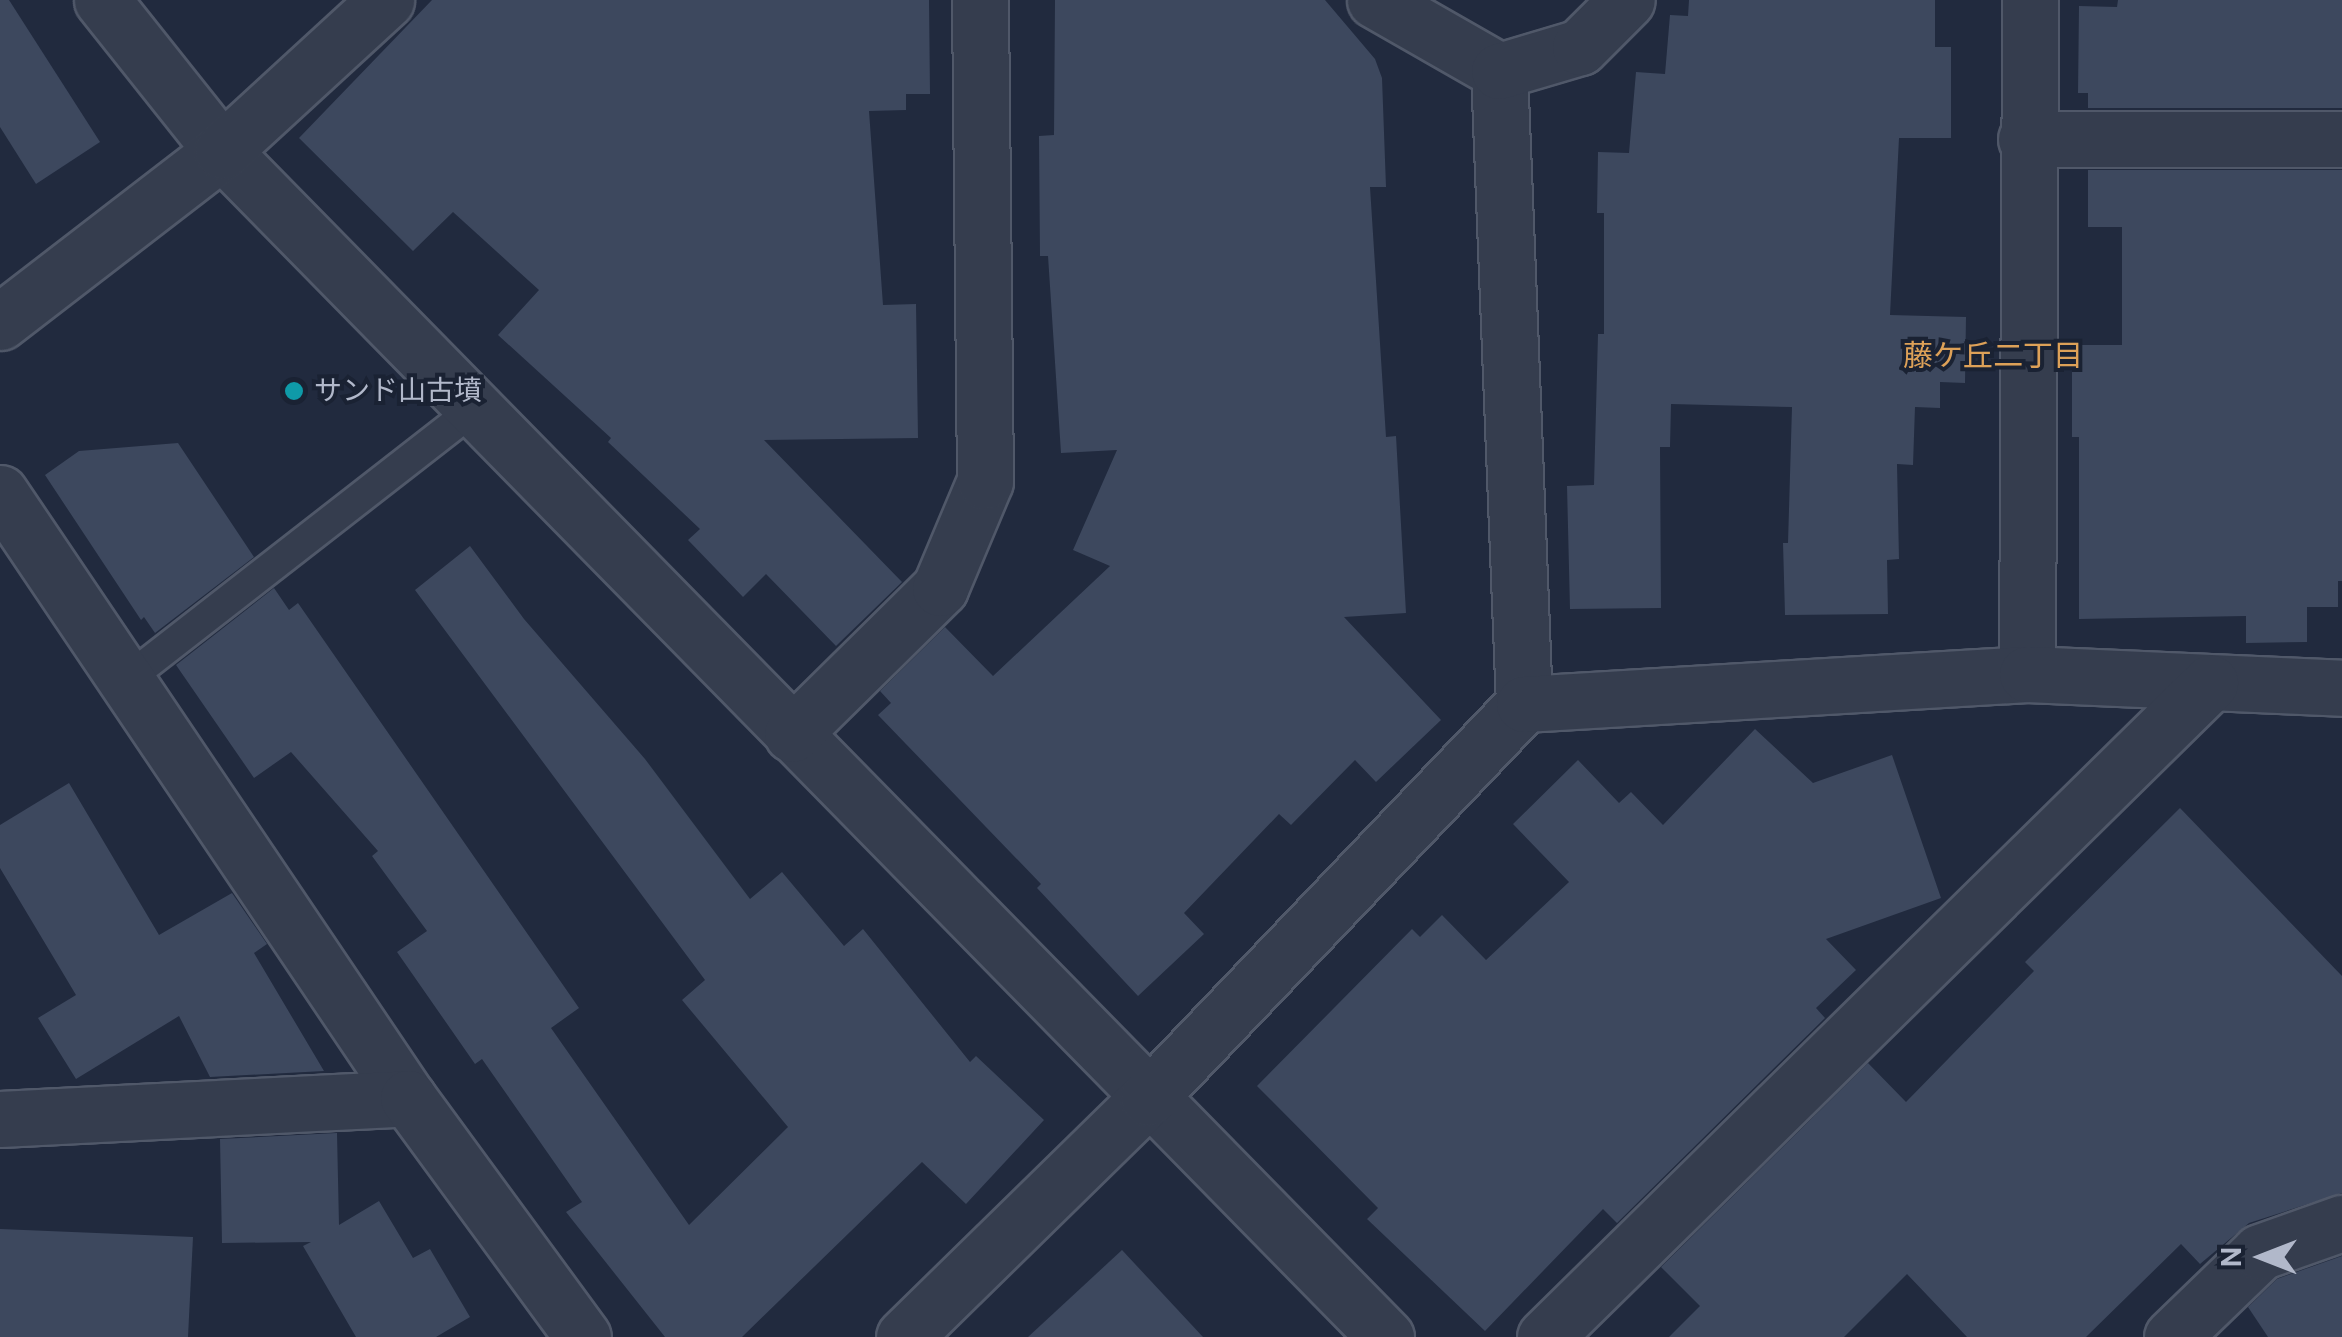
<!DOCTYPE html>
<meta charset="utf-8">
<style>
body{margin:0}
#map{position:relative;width:2342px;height:1337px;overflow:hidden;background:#212a3e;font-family:"DM Sans","Noto Sans JP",sans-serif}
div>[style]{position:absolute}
.building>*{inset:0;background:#3d485e}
.roads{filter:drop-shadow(2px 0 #505869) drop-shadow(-2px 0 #505869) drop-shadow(0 2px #505869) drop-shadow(0 -2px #505869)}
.service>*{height:30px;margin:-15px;padding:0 15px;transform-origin:15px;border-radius:15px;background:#353d4e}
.minor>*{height:55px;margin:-27.5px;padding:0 27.5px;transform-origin:27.5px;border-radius:27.5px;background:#353d4e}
.dots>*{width:28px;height:28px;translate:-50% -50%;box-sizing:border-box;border:5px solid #1a2233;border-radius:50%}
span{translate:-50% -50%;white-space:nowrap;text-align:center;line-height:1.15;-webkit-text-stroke:8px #1a2233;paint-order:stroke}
.poi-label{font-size:28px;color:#b1b8ca}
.left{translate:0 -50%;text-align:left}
.neighbourhood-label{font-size:30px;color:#dda158}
.north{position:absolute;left:2212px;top:1207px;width:100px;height:100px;-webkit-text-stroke:8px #1a2233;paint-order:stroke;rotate:270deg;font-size:28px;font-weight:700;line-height:40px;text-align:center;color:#b1b8ca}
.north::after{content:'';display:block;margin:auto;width:35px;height:45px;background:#b1b8ca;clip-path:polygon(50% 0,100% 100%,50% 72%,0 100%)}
</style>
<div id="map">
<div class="building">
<i style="clip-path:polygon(0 0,9px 0,100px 142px,36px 184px,0 127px)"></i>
<i style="clip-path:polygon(432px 0,929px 0,930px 94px,906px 94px,906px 110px,869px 111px,883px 305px,916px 304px,918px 438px,764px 440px,902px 582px,836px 646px,766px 574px,743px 597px,688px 540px,700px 529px,608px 442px,611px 438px,498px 335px,539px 290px,453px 212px,413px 251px,299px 138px)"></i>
<i style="clip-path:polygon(1055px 0,1325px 0,1375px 59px,1382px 78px,1386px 187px,1370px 187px,1386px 437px,1396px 436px,1406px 613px,1344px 617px,1441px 720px,1376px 782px,1355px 760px,1291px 825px,1279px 814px,1184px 913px,1204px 934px,1138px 996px,1037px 888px,1041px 884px,878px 715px,891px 703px,880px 691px,945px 627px,993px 676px,1110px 566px,1073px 550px,1117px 450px,1061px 453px,1048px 256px,1040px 256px,1039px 136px,1054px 135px)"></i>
<i style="clip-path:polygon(1689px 0,1935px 0,1935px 47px,1951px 47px,1951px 138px,1899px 138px,1890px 315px,1966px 317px,1965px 383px,1940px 382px,1940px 408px,1915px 407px,1913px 465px,1897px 464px,1899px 559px,1887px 560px,1888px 614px,1785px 615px,1783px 543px,1788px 543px,1792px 407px,1671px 404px,1670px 447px,1660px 447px,1661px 608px,1570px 609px,1567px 486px,1594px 485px,1598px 334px,1604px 334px,1604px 213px,1597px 213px,1598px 152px,1629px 153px,1636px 72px,1665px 74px,1670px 15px,1688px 16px)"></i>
<i style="clip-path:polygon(2118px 0,2342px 0,2342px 108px,2088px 108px,2088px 93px,2078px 93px,2079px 6px,2117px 7px)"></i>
<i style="clip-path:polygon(2088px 170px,2342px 170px,2342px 581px,2338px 581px,2338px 607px,2307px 607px,2307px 642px,2246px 643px,2246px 616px,2079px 619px,2079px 437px,2072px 437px,2072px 345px,2122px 345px,2122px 227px,2088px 227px)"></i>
<i style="clip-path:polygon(178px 443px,254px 557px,155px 633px,144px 617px,141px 620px,45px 475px,79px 451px)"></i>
<i style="clip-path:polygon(470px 546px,524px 619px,645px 759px,750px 899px,782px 872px,844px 946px,863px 929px,970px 1062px,976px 1056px,1044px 1120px,966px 1204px,922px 1162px,742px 1337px,665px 1337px,566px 1212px,582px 1202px,482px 1059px,475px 1064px,397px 952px,427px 931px,372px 856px,378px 851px,291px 752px,254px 778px,176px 665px,274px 588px,289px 610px,298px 603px,579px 1008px,551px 1028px,689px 1225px,788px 1127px,682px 1000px,705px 980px,415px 590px)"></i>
<i style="clip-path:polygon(1755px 729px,1813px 783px,1892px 755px,1941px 898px,1826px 939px,1856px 970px,1816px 1008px,1825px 1018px,1617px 1223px,1603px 1209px,1485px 1331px,1367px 1219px,1378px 1208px,1257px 1086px,1412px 929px,1420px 937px,1442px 915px,1486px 960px,1569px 882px,1513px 824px,1578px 760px,1619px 803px,1631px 792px,1663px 825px)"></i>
<i style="clip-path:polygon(69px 783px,159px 935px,232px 893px,267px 944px,254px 953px,324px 1071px,210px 1077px,179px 1016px,76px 1079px,38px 1018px,76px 995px,0 868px,0 825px)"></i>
<i style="clip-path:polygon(2180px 808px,2342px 976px,2342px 1193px,2249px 1223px,2200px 1264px,2181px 1244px,2086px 1337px,1967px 1337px,1907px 1274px,1844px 1337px,1669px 1337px,1700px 1306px,1661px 1267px,1868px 1063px,1906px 1102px,2034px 971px,2025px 962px)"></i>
<i style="clip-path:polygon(337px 1133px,339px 1225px,379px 1201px,413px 1258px,430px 1249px,470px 1317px,436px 1337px,356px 1337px,303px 1246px,311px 1242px,222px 1243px,220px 1139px)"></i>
<i style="clip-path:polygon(0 1229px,193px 1237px,188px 1337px,0 1337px)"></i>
<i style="clip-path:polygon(1122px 1250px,1203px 1337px,1028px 1337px)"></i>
<i style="clip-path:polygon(2342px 1256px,2342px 1337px,2268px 1337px,2248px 1307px,2277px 1279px)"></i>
</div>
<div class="roads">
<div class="service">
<i style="left:126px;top:680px;width:441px;rotate:-37.9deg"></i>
</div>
<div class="minor">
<i style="left:102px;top:0;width:193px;rotate:51.5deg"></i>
<i style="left:222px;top:151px;width:1662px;rotate:45.54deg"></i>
<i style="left:1375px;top:0;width:143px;rotate:29.8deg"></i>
<i style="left:1499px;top:71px;width:633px;rotate:87.74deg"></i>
<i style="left:1499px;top:71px;width:84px;rotate:-16.5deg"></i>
<i style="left:1580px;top:47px;width:66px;rotate:-45deg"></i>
<i style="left:2026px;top:139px;width:316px"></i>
<i style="left:0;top:322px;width:280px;rotate:-37.6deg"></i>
<i style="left:222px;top:151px;width:223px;rotate:-42.6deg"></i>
<i style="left:0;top:493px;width:730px;rotate:56.01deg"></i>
<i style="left:2027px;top:674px;width:674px;rotate:-89.74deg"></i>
<i style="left:792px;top:734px;width:208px;rotate:-44.6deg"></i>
<i style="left:940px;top:588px;width:116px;rotate:-67.2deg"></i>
<i style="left:985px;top:481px;width:481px;rotate:-90.6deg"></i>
<i style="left:0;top:1119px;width:409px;rotate:-2.9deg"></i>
<i style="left:408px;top:1098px;width:296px;rotate:53.8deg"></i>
<i style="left:904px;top:1337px;width:342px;rotate:-44.4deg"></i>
<i style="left:1148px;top:1098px;width:545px;rotate:-46.34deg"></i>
<i style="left:1524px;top:704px;width:504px;rotate:-3.41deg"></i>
<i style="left:2027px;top:674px;width:315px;rotate:2.5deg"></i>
<i style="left:1545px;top:1337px;width:933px;rotate:-44.52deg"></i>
<i style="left:2172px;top:1337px;width:122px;rotate:-44deg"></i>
<i style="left:2260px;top:1252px;width:87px;rotate:-19.5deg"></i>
</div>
</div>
<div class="dots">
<i style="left:294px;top:391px;background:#0f9aa8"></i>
</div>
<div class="poi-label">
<span class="left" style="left:314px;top:391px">サンド山古墳</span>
</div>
<div class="neighbourhood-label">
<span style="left:1993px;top:356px">藤ケ丘二丁目</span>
</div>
<div class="north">N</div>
</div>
